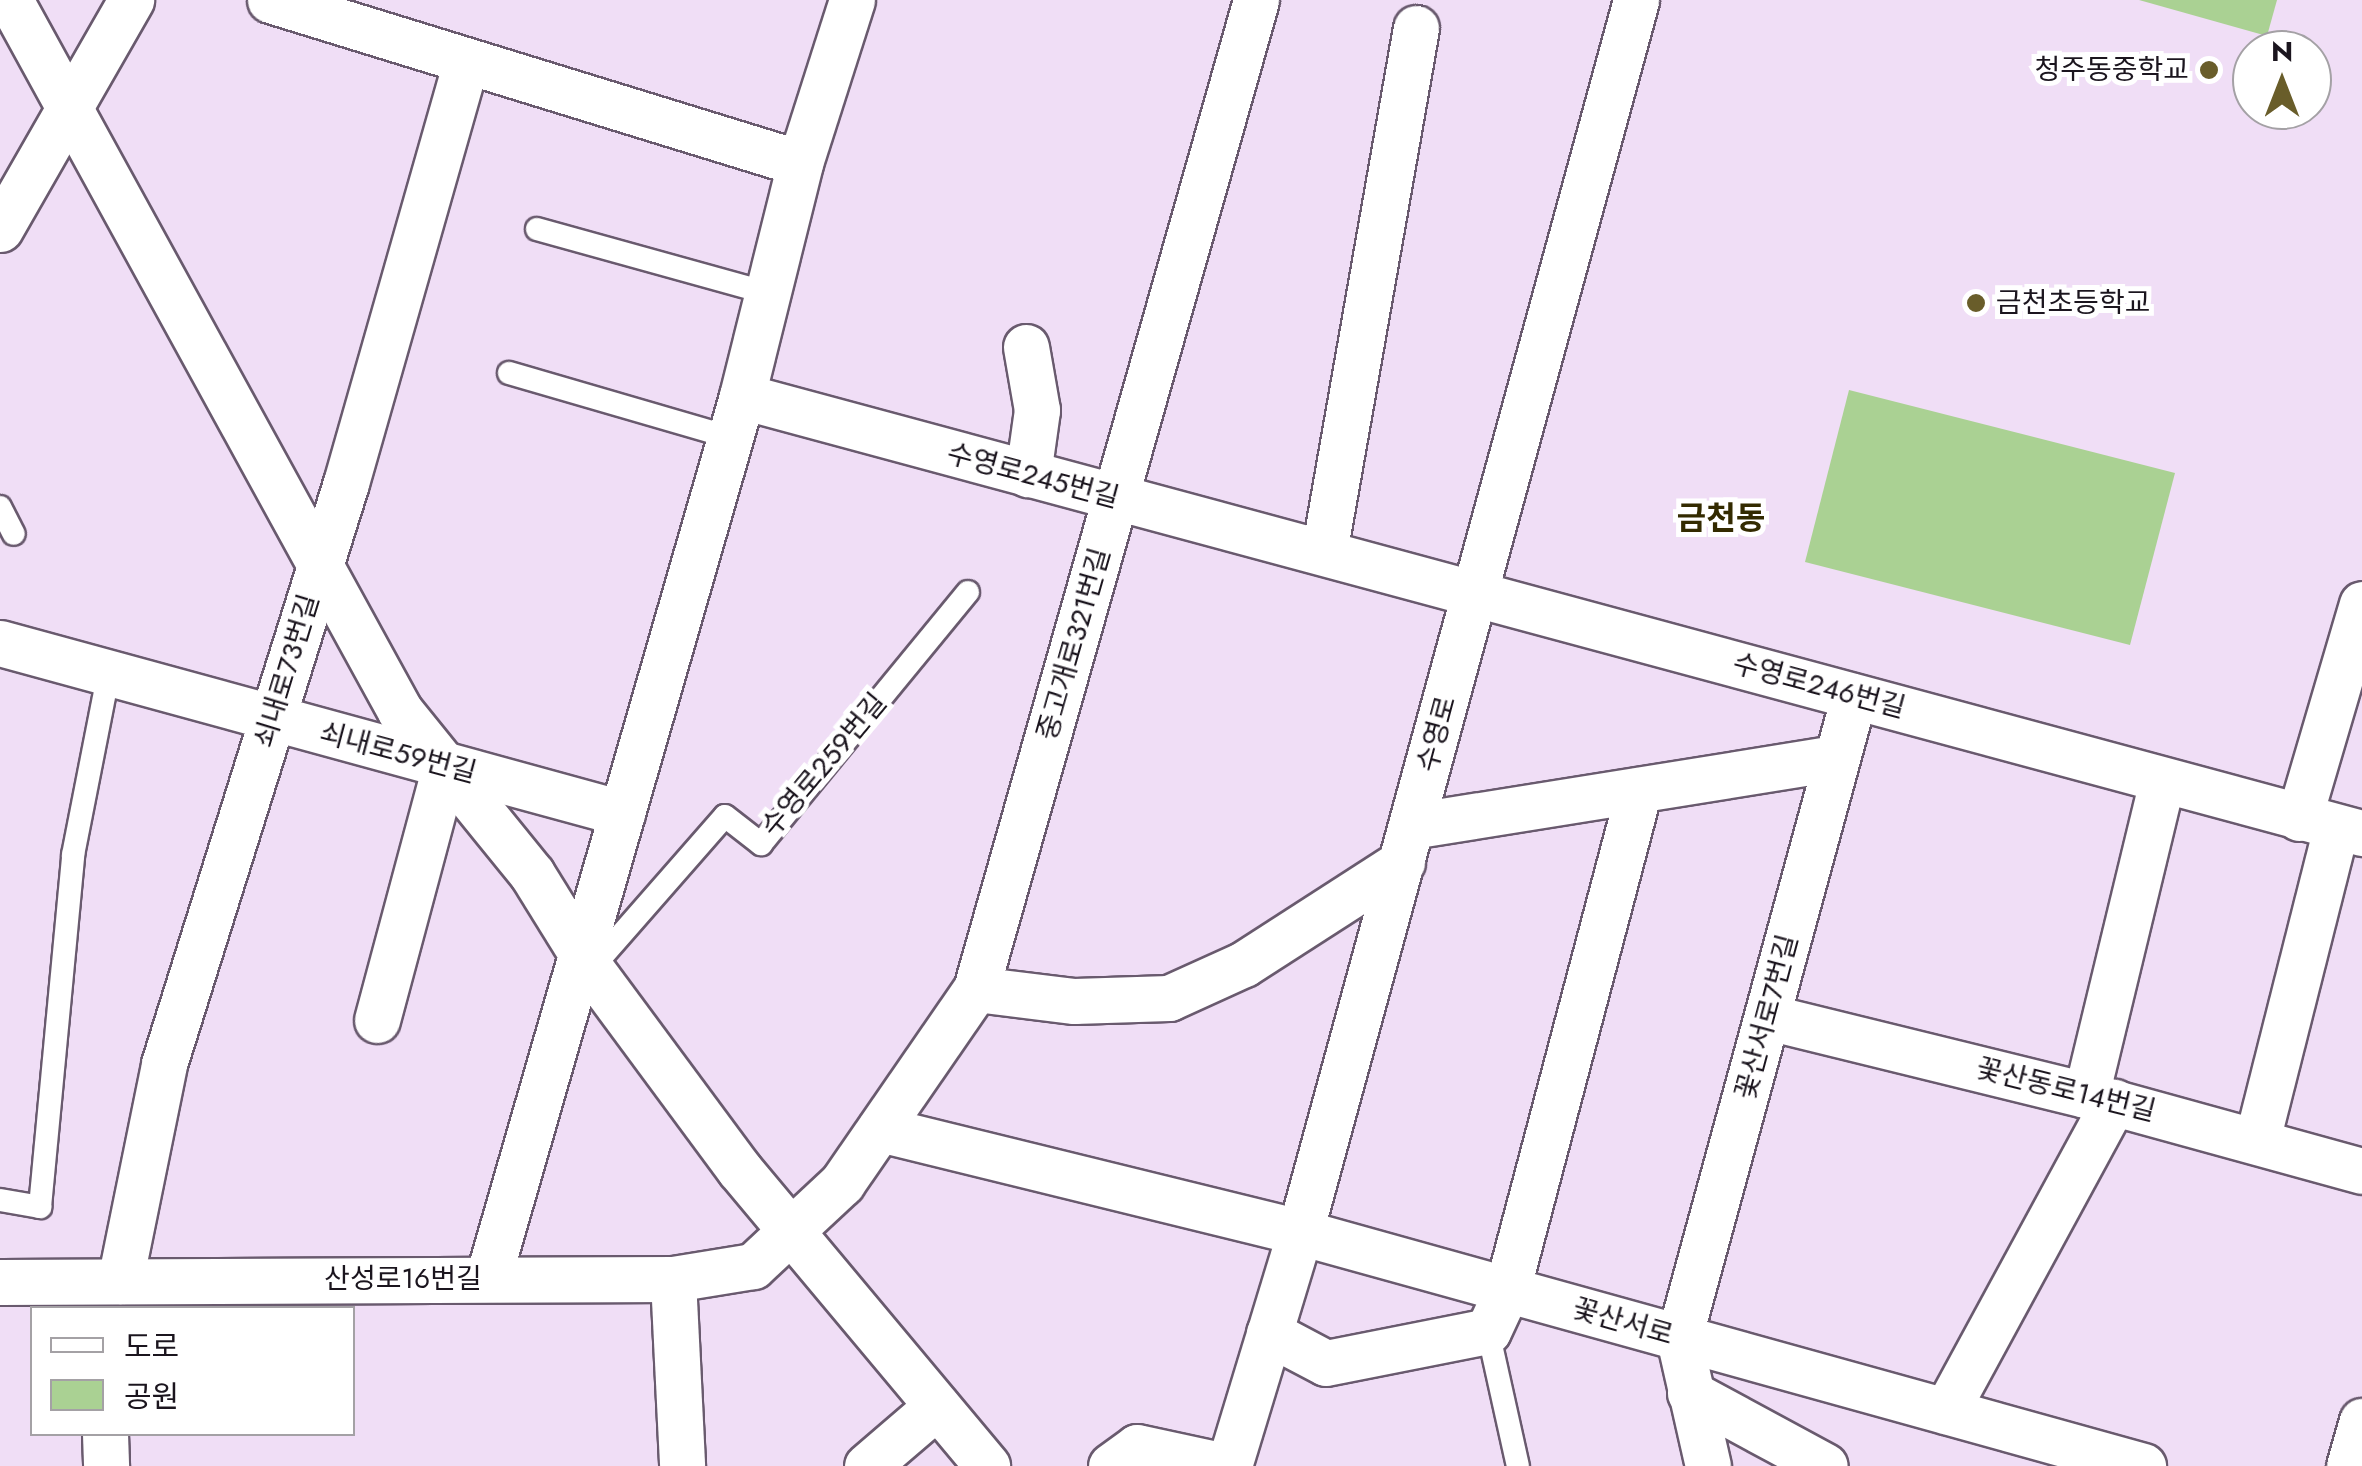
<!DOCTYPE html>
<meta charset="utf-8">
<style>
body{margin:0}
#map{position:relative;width:2362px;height:1466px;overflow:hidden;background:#f0def6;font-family:Jost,"Noto Sans KR",sans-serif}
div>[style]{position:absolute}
.green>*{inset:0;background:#aad193}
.roads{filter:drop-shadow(2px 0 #695a6e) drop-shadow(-2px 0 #695a6e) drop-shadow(0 2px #695a6e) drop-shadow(0 -2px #695a6e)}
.service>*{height:22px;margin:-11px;padding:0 11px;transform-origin:11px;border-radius:11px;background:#fff}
.minor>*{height:45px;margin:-22.5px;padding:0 22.5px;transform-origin:22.5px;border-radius:22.5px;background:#fff}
.dots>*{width:28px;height:28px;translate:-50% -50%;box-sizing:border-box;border:5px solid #fff;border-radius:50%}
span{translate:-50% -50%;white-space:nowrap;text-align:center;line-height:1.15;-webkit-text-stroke:10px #fff;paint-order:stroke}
.poi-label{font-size:28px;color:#1b151e}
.right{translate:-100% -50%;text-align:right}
.left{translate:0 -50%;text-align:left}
.street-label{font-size:28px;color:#1b151e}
.quarter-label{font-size:32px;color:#332a00;font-weight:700}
.legend{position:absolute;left:30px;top:1306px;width:325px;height:130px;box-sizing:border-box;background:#fff;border:2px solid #a4a1a5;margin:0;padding:12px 18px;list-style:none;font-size:30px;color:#1b151e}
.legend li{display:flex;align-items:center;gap:20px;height:50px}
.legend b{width:50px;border:2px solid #a4a1a5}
.north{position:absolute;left:2232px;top:30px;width:100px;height:100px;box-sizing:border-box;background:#fff;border:2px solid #a4a1a5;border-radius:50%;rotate:0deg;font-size:28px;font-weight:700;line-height:40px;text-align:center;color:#1b151e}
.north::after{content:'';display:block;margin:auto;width:35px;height:45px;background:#695d2a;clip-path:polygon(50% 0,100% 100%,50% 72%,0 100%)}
</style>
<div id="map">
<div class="green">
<i style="clip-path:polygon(2139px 0,2277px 0,2267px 36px)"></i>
<i style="clip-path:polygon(1849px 390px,2175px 473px,2130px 645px,1805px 562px)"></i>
</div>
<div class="roads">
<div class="service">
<i style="left:537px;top:229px;width:240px;rotate:15.5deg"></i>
<i style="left:509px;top:373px;width:230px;rotate:16.2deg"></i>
<i style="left:0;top:507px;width:30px;rotate:63deg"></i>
<i style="left:591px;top:969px;width:203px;rotate:-48.8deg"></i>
<i style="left:725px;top:816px;width:46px;rotate:37.9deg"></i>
<i style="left:761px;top:844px;width:326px;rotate:-50.6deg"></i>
<i style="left:0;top:1200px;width:41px;rotate:9.9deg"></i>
<i style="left:40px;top:1207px;width:354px;rotate:-84.6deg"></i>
<i style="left:73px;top:855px;width:187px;rotate:-78.9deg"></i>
<i style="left:1488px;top:1331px;width:138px;rotate:77.5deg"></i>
</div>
<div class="minor">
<i style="left:10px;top:0;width:811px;rotate:61.25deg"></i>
<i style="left:400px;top:711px;width:210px;rotate:51deg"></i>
<i style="left:532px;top:874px;width:112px;rotate:58.2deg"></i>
<i style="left:591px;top:969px;width:249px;rotate:53.5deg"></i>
<i style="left:739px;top:1169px;width:387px;rotate:50.1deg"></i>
<i style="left:270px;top:0;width:554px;rotate:17.1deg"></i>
<i style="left:0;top:229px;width:264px;rotate:-60.2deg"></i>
<i style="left:1026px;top:347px;width:64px;rotate:80.1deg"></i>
<i style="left:1037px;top:410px;width:65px;rotate:98deg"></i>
<i style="left:742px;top:396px;width:1678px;rotate:15.1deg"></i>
<i style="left:1324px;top:552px;width:532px;rotate:-80.04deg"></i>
<i style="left:0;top:643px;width:645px;rotate:15.29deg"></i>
<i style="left:2299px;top:818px;width:223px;rotate:-73.6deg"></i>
<i style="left:1411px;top:826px;width:431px;rotate:-9.1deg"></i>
<i style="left:976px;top:989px;width:99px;rotate:7deg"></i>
<i style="left:1074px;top:1001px;width:95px;rotate:-1.8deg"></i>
<i style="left:1169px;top:998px;width:82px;rotate:-24.4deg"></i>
<i style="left:1244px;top:964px;width:188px;rotate:-32.8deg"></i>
<i style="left:1768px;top:1017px;width:327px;rotate:13.8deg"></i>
<i style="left:2086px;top:1095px;width:286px;rotate:15.4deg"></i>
<i style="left:377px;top:1020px;width:263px;rotate:-75deg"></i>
<i style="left:2086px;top:1095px;width:323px;rotate:-76.4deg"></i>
<i style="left:880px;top:1129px;width:432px;rotate:13.8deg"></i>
<i style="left:1300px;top:1232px;width:875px;rotate:15.51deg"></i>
<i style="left:2257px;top:1140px;width:322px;rotate:-75.8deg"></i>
<i style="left:488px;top:1278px;width:918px;rotate:-73.93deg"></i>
<i style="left:742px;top:396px;width:240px;rotate:-76deg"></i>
<i style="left:800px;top:163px;width:171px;rotate:-72.3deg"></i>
<i style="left:673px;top:1279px;width:187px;rotate:87.2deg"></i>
<i style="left:120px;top:1281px;width:221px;rotate:-78.5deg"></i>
<i style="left:164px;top:1064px;width:609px;rotate:-72.61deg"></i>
<i style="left:346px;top:483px;width:437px;rotate:-74.1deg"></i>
<i style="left:0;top:1282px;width:673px;rotate:-0.26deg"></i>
<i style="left:673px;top:1279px;width:81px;rotate:-9.2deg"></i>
<i style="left:753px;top:1266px;width:122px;rotate:-43deg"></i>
<i style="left:842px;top:1183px;width:236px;rotate:-55.4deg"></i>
<i style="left:976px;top:989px;width:1028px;rotate:-74.19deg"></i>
<i style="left:1269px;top:1333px;width:64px;rotate:27.8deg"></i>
<i style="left:1326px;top:1363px;width:165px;rotate:-11.2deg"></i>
<i style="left:1488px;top:1331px;width:45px;rotate:-65.1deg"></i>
<i style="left:1507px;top:1290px;width:517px;rotate:-75.21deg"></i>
<i style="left:1690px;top:1393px;width:153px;rotate:28.4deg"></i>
<i style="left:1946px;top:1411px;width:352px;rotate:-61.5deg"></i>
<i style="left:105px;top:1434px;width:32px;rotate:88deg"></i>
<i style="left:867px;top:1466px;width:92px;rotate:-40.6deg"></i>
<i style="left:1111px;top:1466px;width:32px;rotate:-36deg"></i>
<i style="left:1137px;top:1447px;width:90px;rotate:12.2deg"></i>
<i style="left:1229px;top:1466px;width:245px;rotate:-73.1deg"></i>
<i style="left:1300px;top:1232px;width:1277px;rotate:-74.74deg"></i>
<i style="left:1708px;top:1466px;width:131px;rotate:-102.8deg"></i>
<i style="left:1679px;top:1338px;width:665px;rotate:-74.75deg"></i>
<i style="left:2349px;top:1466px;width:47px;rotate:-73.9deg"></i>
</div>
</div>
<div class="dots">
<i style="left:2209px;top:70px;background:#695d2a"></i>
<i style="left:1976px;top:303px;background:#695d2a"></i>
</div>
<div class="poi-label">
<span class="right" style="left:2189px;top:70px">청주동중학교</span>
<span class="left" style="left:1996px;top:303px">금천초등학교</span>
</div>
<div class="street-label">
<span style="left:1033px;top:476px;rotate:15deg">수영로245번길</span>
<span style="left:1074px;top:644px;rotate:-74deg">중고개로321번길</span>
<span style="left:287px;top:671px;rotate:-73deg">쇠내로73번길</span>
<span style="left:1819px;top:686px;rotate:15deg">수영로246번길</span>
<span style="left:1437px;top:734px;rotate:-75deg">수영로</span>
<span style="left:398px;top:753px;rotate:15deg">쇠내로59번길</span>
<span style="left:824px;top:765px;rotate:-50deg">수영로259번길</span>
<span style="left:1767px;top:1017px;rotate:-75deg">꽃산서로7번길</span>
<span style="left:2066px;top:1090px;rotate:14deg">꽃산동로14번길</span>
<span style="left:403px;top:1279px">산성로16번길</span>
<span style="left:1623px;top:1322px;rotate:16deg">꽃산서로</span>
</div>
<div class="quarter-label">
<span style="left:1721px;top:518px">금천동</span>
</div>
<ul class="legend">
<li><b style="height:12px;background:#fff"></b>도로</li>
<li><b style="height:28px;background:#aad193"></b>공원</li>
</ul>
<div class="north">N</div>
</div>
